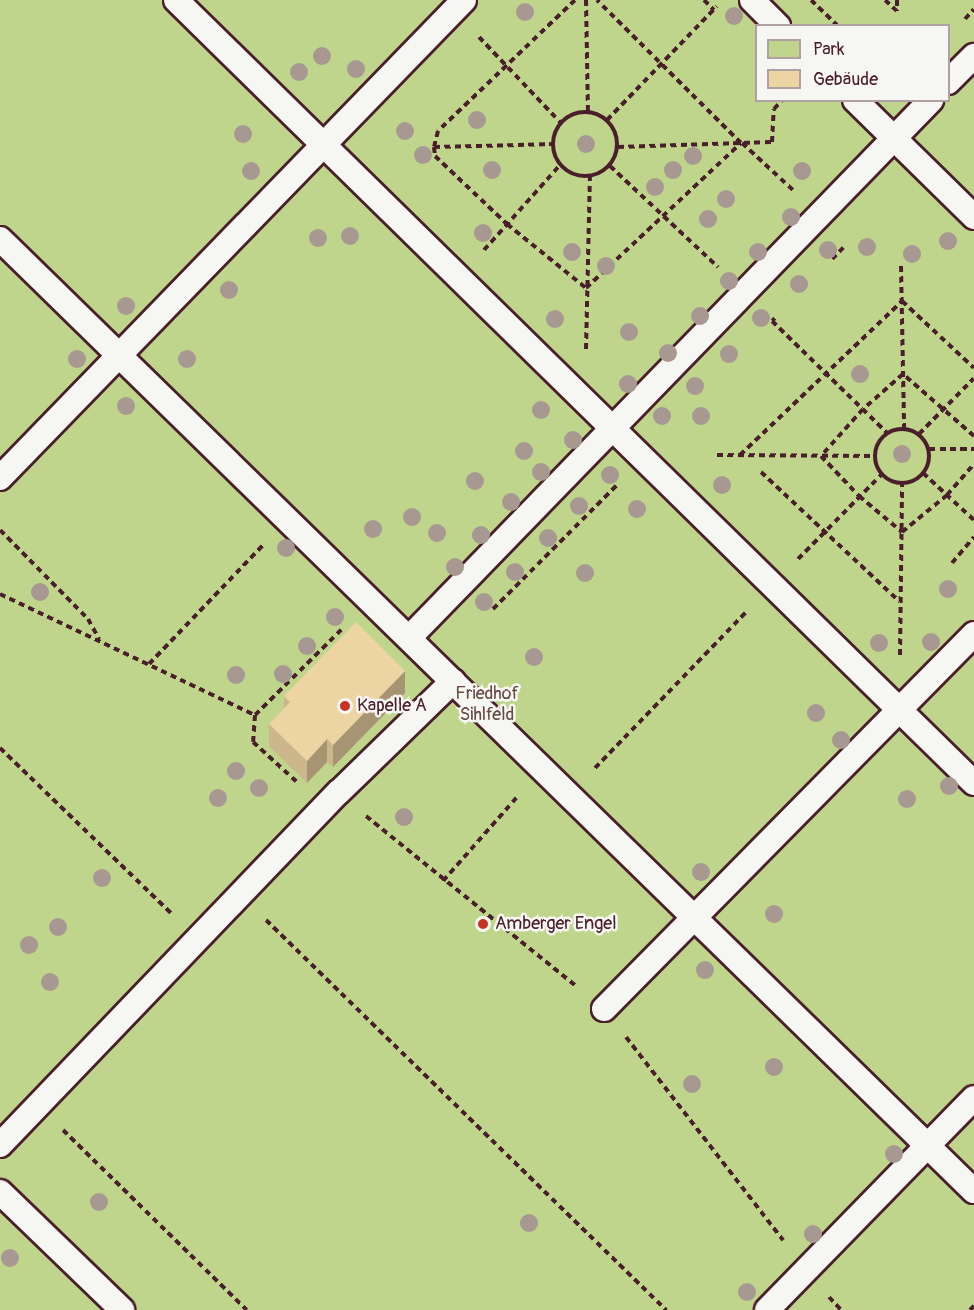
<!DOCTYPE html>
<meta charset="utf-8">
<style>
body{margin:0}
#map{position:relative;width:974px;height:1310px;overflow:hidden;background:#f6f6f2;font-family:Pangolin,sans-serif}
div>[style]{position:absolute}
.green>*{inset:0;background:#bfd58b}
.path>*{height:4px;margin-top:-2px;transform-origin:0;background:repeating-linear-gradient(90deg,#4a1f2b 0 6px,transparent 0 10.5px)}
.path>.ring{margin:-2px;padding:0;box-sizing:content-box;background:none;border:4px solid #4a1f2b;border-radius:50%}
.roads{filter:drop-shadow(2px 0 #4a1f2b) drop-shadow(-2px 0 #4a1f2b) drop-shadow(0 2px #4a1f2b) drop-shadow(0 -2px #4a1f2b)}
.service>*{height:24px;margin:-12px;padding:0 12px;transform-origin:12px;border-radius:12px;background:#f6f6f2}
.trees>*{width:18px;height:18px;margin:-9px;border-radius:50%;background:#a79892}
.wall>*{inset:0;background:#ccb68c}
.shaded-wall>*{inset:0;background:#a69472}
.building>*{inset:0;background:#edd4a3}
.dots>*{width:16px;height:16px;translate:-50% -50%;box-sizing:border-box;border:3px solid #f6f6f2;border-radius:50%}
span{translate:-50% -50%;white-space:nowrap;text-align:center;line-height:1.15;-webkit-text-stroke:5px #f6f6f2;paint-order:stroke}
.park-label{font-size:18px;color:#674c43}
.poi-label{font-size:18px;color:#4a1f2b}
.left{translate:0 -50%;text-align:left}
.legend{position:absolute;left:755px;top:24px;width:195px;height:78px;box-sizing:border-box;background:#f6f6f2;border:2px solid #b1a0a2;margin:0;padding:8px 10px;list-style:none;font-size:18px;color:#4a1f2b}
.legend li{display:flex;align-items:center;gap:12px;height:30px}
.legend b{width:30px;border:2px solid #b1a0a2}
</style>
<div id="map">
<div class="green">
<i style="clip-path:polygon(evenodd,0 0,974px 0,974px 1310px,0 1310px,0 0,756px 26px,948px 26px,948px 100px,756px 100px,756px 26px)"></i>
</div>
<div class="path">
<i style="left:575px;top:0;width:190px;rotate:136.3deg"></i>
<i style="left:438px;top:131px;width:16px;rotate:104deg"></i>
<i style="left:434px;top:147px;width:9px;rotate:84deg"></i>
<i style="left:435px;top:156px;width:99px;rotate:43.4deg"></i>
<i style="left:507px;top:224px;width:102px;rotate:39deg"></i>
<i style="left:586px;top:288px;width:212px;rotate:-43.1deg"></i>
<i style="left:741px;top:143px;width:203px;rotate:-135.2deg"></i>
<i style="left:586px;top:0;width:112px;rotate:89deg"></i>
<i style="left:704px;top:0;width:14px;rotate:45deg"></i>
<i style="left:811px;top:0;width:36px;rotate:44deg"></i>
<i style="left:885px;top:0;width:16px;rotate:43deg"></i>
<i style="left:897px;top:0;width:11px;rotate:90deg"></i>
<i style="left:965px;top:19px;width:13px;rotate:-48deg"></i>
<i style="left:479px;top:37px;width:119px;rotate:46.4deg"></i>
<i class="ring" style="left:553px;top:112px;width:60px;height:60px"></i>
<i style="left:607px;top:120px;width:158px;rotate:-46deg"></i>
<i style="left:742px;top:143px;width:71px;rotate:42.7deg"></i>
<i style="left:434px;top:147px;width:119px;rotate:-1.4deg"></i>
<i style="left:618px;top:147px;width:154px;rotate:-1.9deg"></i>
<i style="left:772px;top:142px;width:33px;rotate:-87deg"></i>
<i style="left:774px;top:109px;width:12px;rotate:-48deg"></i>
<i style="left:610px;top:166px;width:148px;rotate:43.1deg"></i>
<i style="left:484px;top:250px;width:114px;rotate:-48.2deg"></i>
<i style="left:832px;top:259px;width:16px;rotate:-45deg"></i>
<i style="left:901px;top:266px;width:163px;rotate:88.9deg"></i>
<i style="left:775px;top:318px;width:4px;rotate:135deg"></i>
<i style="left:772px;top:321px;width:161px;rotate:44.2deg"></i>
<i style="left:586px;top:349px;width:172px;rotate:-88.7deg"></i>
<i class="ring" style="left:875px;top:429px;width:50px;height:50px"></i>
<i style="left:919px;top:434px;width:78px;rotate:-45.5deg"></i>
<i style="left:974px;top:436px;width:94px;rotate:-138.9deg"></i>
<i style="left:903px;top:374px;width:53px;rotate:138.8deg"></i>
<i style="left:863px;top:409px;width:63px;rotate:131.8deg"></i>
<i style="left:821px;top:456px;width:55px;rotate:46.5deg"></i>
<i style="left:859px;top:496px;width:56px;rotate:39.9deg"></i>
<i style="left:902px;top:532px;width:58px;rotate:-39.4deg"></i>
<i style="left:947px;top:495px;width:41px;rotate:-48.9deg"></i>
<i style="left:929px;top:449px;width:45px"></i>
<i style="left:717px;top:455px;width:158px;rotate:0.4deg"></i>
<i style="left:740px;top:455px;width:224px;rotate:-43.5deg"></i>
<i style="left:902px;top:301px;width:98px;rotate:42.9deg"></i>
<i style="left:761px;top:472px;width:190px;rotate:43.1deg"></i>
<i style="left:923px;top:473px;width:69px;rotate:42.7deg"></i>
<i style="left:0;top:530px;width:125px;rotate:45.3deg"></i>
<i style="left:88px;top:619px;width:23px;rotate:61deg"></i>
<i style="left:798px;top:559px;width:120px;rotate:-45.3deg"></i>
<i style="left:952px;top:563px;width:34px;rotate:-50deg"></i>
<i style="left:0;top:594px;width:282px;rotate:25.4deg"></i>
<i style="left:255px;top:715px;width:27px;rotate:94deg"></i>
<i style="left:253px;top:742px;width:59px;rotate:42.3deg"></i>
<i style="left:493px;top:609px;width:175px;rotate:-45deg"></i>
<i style="left:900px;top:655px;width:173px;rotate:-89.3deg"></i>
<i style="left:149px;top:664px;width:165px;rotate:-46.2deg"></i>
<i style="left:255px;top:715px;width:125px;rotate:-44.7deg"></i>
<i style="left:0;top:748px;width:239px;rotate:44deg"></i>
<i style="left:595px;top:768px;width:217px;rotate:-45.9deg"></i>
<i style="left:366px;top:816px;width:272px;rotate:39deg"></i>
<i style="left:443px;top:881px;width:113px;rotate:-48.6deg"></i>
<i style="left:266px;top:920px;width:559px;rotate:44.27deg"></i>
<i style="left:626px;top:1037px;width:257px;rotate:52.3deg"></i>
<i style="left:63px;top:1130px;width:257px;rotate:44.4deg"></i>
<i style="left:829px;top:1297px;width:18px;rotate:47deg"></i>
<i style="left:970px;top:1310px;width:6px;rotate:-45deg"></i>
</div>
<div class="roads">
<div class="service">
<i style="left:176px;top:0;width:1118px;rotate:44.46deg"></i>
<i style="left:752px;top:0;width:37px;rotate:45deg"></i>
<i style="left:948px;top:82px;width:37px;rotate:-45deg"></i>
<i style="left:855px;top:100px;width:167px;rotate:44.5deg"></i>
<i style="left:0;top:239px;width:1362px;rotate:44.35deg"></i>
<i style="left:0;top:478px;width:666px;rotate:-45.85deg"></i>
<i style="left:409px;top:638px;width:750px;rotate:-45.86deg"></i>
<i style="left:604px;top:1009px;width:527px;rotate:-45.38deg"></i>
<i style="left:0;top:1145px;width:489px;rotate:-46.2deg"></i>
<i style="left:339px;top:792px;width:159px;rotate:-44.2deg"></i>
<i style="left:0;top:1192px;width:170px;rotate:44deg"></i>
<i style="left:767px;top:1310px;width:296px;rotate:-45.7deg"></i>
</div>
</div>
<div class="trees">
<i style="left:525px;top:12px"></i>
<i style="left:734px;top:16px"></i>
<i style="left:322px;top:56px"></i>
<i style="left:356px;top:69px"></i>
<i style="left:299px;top:72px"></i>
<i style="left:477px;top:120px"></i>
<i style="left:405px;top:131px"></i>
<i style="left:243px;top:134px"></i>
<i style="left:586px;top:144px"></i>
<i style="left:423px;top:155px"></i>
<i style="left:693px;top:156px"></i>
<i style="left:492px;top:170px"></i>
<i style="left:673px;top:170px"></i>
<i style="left:251px;top:171px"></i>
<i style="left:802px;top:171px"></i>
<i style="left:655px;top:187px"></i>
<i style="left:726px;top:199px"></i>
<i style="left:791px;top:217px"></i>
<i style="left:708px;top:219px"></i>
<i style="left:483px;top:233px"></i>
<i style="left:350px;top:236px"></i>
<i style="left:318px;top:238px"></i>
<i style="left:948px;top:241px"></i>
<i style="left:867px;top:247px"></i>
<i style="left:828px;top:250px"></i>
<i style="left:572px;top:252px"></i>
<i style="left:758px;top:252px"></i>
<i style="left:912px;top:254px"></i>
<i style="left:606px;top:266px"></i>
<i style="left:729px;top:281px"></i>
<i style="left:799px;top:284px"></i>
<i style="left:229px;top:290px"></i>
<i style="left:126px;top:306px"></i>
<i style="left:700px;top:316px"></i>
<i style="left:761px;top:318px"></i>
<i style="left:555px;top:319px"></i>
<i style="left:629px;top:332px"></i>
<i style="left:668px;top:353px"></i>
<i style="left:729px;top:354px"></i>
<i style="left:77px;top:359px"></i>
<i style="left:187px;top:359px"></i>
<i style="left:860px;top:374px"></i>
<i style="left:628px;top:384px"></i>
<i style="left:695px;top:386px"></i>
<i style="left:126px;top:406px"></i>
<i style="left:541px;top:410px"></i>
<i style="left:662px;top:416px"></i>
<i style="left:701px;top:416px"></i>
<i style="left:573px;top:440px"></i>
<i style="left:524px;top:451px"></i>
<i style="left:902px;top:454px"></i>
<i style="left:541px;top:472px"></i>
<i style="left:610px;top:475px"></i>
<i style="left:475px;top:481px"></i>
<i style="left:722px;top:485px"></i>
<i style="left:511px;top:502px"></i>
<i style="left:579px;top:506px"></i>
<i style="left:637px;top:509px"></i>
<i style="left:412px;top:517px"></i>
<i style="left:373px;top:529px"></i>
<i style="left:437px;top:533px"></i>
<i style="left:481px;top:535px"></i>
<i style="left:548px;top:538px"></i>
<i style="left:286px;top:548px"></i>
<i style="left:455px;top:567px"></i>
<i style="left:515px;top:572px"></i>
<i style="left:585px;top:573px"></i>
<i style="left:948px;top:589px"></i>
<i style="left:40px;top:592px"></i>
<i style="left:484px;top:602px"></i>
<i style="left:335px;top:617px"></i>
<i style="left:931px;top:642px"></i>
<i style="left:879px;top:643px"></i>
<i style="left:307px;top:646px"></i>
<i style="left:534px;top:657px"></i>
<i style="left:283px;top:674px"></i>
<i style="left:236px;top:675px"></i>
<i style="left:816px;top:713px"></i>
<i style="left:841px;top:740px"></i>
<i style="left:236px;top:771px"></i>
<i style="left:949px;top:786px"></i>
<i style="left:259px;top:788px"></i>
<i style="left:218px;top:798px"></i>
<i style="left:907px;top:799px"></i>
<i style="left:404px;top:817px"></i>
<i style="left:701px;top:872px"></i>
<i style="left:102px;top:878px"></i>
<i style="left:774px;top:914px"></i>
<i style="left:58px;top:927px"></i>
<i style="left:29px;top:945px"></i>
<i style="left:705px;top:970px"></i>
<i style="left:50px;top:982px"></i>
<i style="left:774px;top:1067px"></i>
<i style="left:692px;top:1084px"></i>
<i style="left:894px;top:1154px"></i>
<i style="left:99px;top:1202px"></i>
<i style="left:529px;top:1223px"></i>
<i style="left:813px;top:1234px"></i>
<i style="left:10px;top:1258px"></i>
<i style="left:747px;top:1292px"></i>
</div>
<div class="wall">
<i style="clip-path:polygon(405px 693px,333px 767px,327px 762px,307px 783px,269px 746px,269px 724px,284px 708px,284px 696px)"></i>
</div>
<div class="shaded-wall">
<i style="clip-path:polygon(405px 671px,405px 693px,333px 767px,333px 745px)"></i>
<i style="clip-path:polygon(327px 739px,327px 762px,307px 783px,307px 761px)"></i>
</div>
<div class="building">
<i style="clip-path:polygon(356px 622px,405px 671px,333px 745px,327px 739px,307px 761px,269px 724px,290px 702px,284px 696px)"></i>
</div>
<div class="dots">
<i style="left:345px;top:706px;background:#c8321e"></i>
<i style="left:483px;top:924px;background:#c8321e"></i>
</div>
<div class="park-label">
<span style="left:487px;top:705px">Friedhof<br>Sihlfeld</span>
</div>
<div class="poi-label">
<span class="left" style="left:357px;top:706px">Kapelle A</span>
<span class="left" style="left:495px;top:924px">Amberger Engel</span>
</div>
<ul class="legend">
<li><b style="height:16px;background:#bfd58b"></b>Park</li>
<li><b style="height:16px;background:#edd4a3"></b>Gebäude</li>
</ul>
</div>
